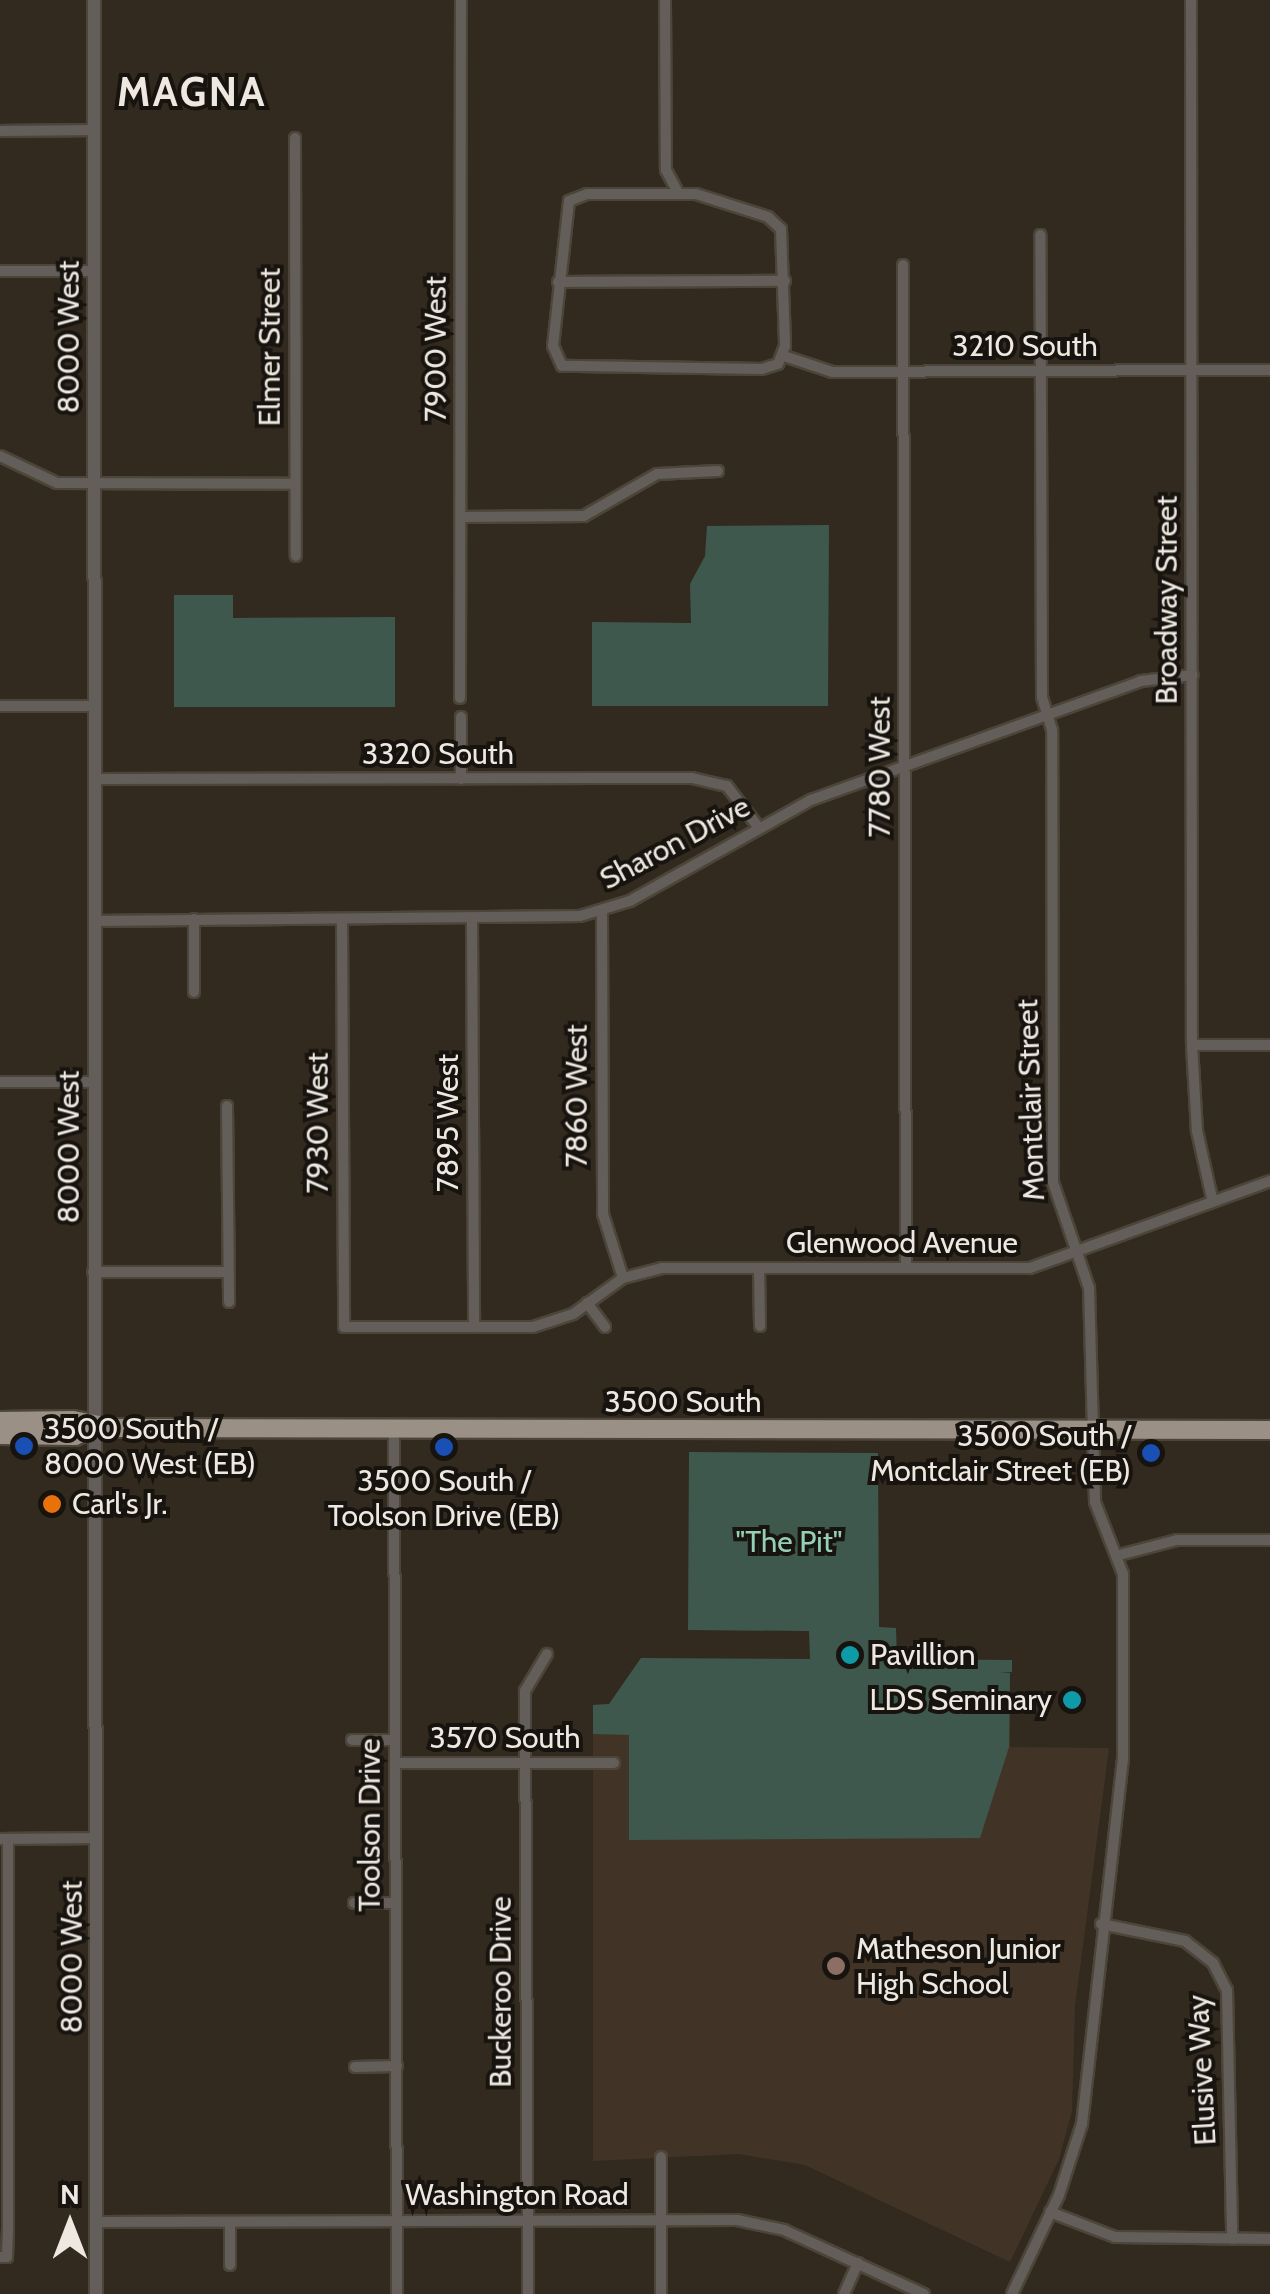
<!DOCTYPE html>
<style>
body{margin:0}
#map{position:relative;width:1270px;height:2294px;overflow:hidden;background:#322a1e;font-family:Cabin,sans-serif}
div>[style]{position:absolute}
.education>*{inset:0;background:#413426}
.green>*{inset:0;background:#3f584d}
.roads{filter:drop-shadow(2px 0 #4c4539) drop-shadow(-2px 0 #4c4539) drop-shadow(0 2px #4c4539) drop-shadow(0 -2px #4c4539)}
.minor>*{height:10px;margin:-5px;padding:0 5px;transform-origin:5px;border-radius:5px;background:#635e59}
.tertiary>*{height:12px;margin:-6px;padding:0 6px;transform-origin:6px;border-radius:6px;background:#635e59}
.primary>*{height:18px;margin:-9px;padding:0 9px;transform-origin:9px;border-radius:9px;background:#9b9086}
.dots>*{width:28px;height:28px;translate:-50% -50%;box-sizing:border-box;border:5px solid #17130e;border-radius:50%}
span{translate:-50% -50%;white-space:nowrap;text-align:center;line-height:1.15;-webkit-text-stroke:8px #17130e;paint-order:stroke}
.street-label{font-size:30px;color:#eee8e1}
.poi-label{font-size:30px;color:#eee8e1}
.left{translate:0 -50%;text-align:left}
.right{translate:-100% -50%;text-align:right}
.park-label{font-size:30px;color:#95d0b5}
.district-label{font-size:40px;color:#eee8e1;font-weight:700;letter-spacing:2.5px}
.north{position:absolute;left:20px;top:2174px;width:100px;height:100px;-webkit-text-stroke:8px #17130e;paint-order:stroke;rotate:0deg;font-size:28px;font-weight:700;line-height:40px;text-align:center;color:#eee8e1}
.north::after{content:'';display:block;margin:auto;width:35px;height:45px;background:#eee8e1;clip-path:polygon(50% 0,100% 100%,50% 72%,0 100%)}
</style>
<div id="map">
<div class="education">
<i style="clip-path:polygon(641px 1658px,811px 1673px,1010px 1673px,1010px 1747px,1109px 1748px,1075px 2006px,1072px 2111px,1059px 2159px,1010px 2262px,805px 2165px,739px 2154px,593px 2161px,593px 1705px,609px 1704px)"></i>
</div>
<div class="green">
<i style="clip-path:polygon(829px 525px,828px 706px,592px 706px,592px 622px,691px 623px,690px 584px,705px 556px,707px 526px)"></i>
<i style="clip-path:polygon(174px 595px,233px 595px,233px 618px,395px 617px,395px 707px,174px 707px)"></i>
<i style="clip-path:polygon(689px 1452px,878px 1453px,879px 1627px,896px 1628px,897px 1659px,1012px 1660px,1012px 1672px,998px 1673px,1010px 1673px,1009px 1747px,980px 1838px,629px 1840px,629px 1735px,593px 1734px,593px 1705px,609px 1704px,641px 1658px,810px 1659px,809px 1631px,688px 1630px)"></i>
</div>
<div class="roads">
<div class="minor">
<i style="left:665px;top:0;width:170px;rotate:89.7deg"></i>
<i style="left:666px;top:170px;width:27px;rotate:62deg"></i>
<i style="left:1191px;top:0;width:1045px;rotate:89.95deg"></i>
<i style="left:1192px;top:1045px;width:86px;rotate:86.7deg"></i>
<i style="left:1197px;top:1131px;width:69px;rotate:77.4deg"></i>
<i style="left:0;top:131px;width:94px;rotate:-0.6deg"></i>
<i style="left:295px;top:138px;width:418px;rotate:89.9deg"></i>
<i style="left:696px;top:194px;width:76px;rotate:17.7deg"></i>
<i style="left:768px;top:217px;width:18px;rotate:43deg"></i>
<i style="left:781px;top:229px;width:117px;rotate:88deg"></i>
<i style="left:785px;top:346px;width:19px;rotate:111deg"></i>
<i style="left:778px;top:364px;width:17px;rotate:163deg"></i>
<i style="left:762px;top:369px;width:200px;rotate:-179.1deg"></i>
<i style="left:562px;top:366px;width:22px;rotate:-114deg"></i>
<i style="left:553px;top:346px;width:146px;rotate:-83.7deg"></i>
<i style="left:569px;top:201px;width:19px;rotate:-21deg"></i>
<i style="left:587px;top:194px;width:109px"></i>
<i style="left:903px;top:265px;width:1003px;rotate:89.83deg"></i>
<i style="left:0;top:271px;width:94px"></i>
<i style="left:558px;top:282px;width:227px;rotate:-0.3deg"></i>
<i style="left:784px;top:356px;width:51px;rotate:18.4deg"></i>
<i style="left:832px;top:372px;width:438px;rotate:-0.3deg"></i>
<i style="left:0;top:456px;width:63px;rotate:25.3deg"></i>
<i style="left:57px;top:483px;width:238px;rotate:0.2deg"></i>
<i style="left:461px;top:517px;width:123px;rotate:-0.5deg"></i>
<i style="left:584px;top:516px;width:84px;rotate:-29.9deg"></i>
<i style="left:657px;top:474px;width:61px;rotate:-2.8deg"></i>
<i style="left:460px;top:698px;width:698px;rotate:-89.92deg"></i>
<i style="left:0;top:706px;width:94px"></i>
<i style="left:461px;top:717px;width:62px;rotate:90deg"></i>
<i style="left:95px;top:779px;width:597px;rotate:-0.1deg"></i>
<i style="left:692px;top:778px;width:36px;rotate:13deg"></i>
<i style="left:727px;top:786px;width:53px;rotate:52.7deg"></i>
<i style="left:602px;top:910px;width:304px;rotate:89.8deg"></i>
<i style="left:603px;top:1214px;width:67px;rotate:72.6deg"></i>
<i style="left:342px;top:919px;width:408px;rotate:89.7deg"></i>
<i style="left:344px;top:1327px;width:189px"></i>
<i style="left:533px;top:1327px;width:42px;rotate:-18deg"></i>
<i style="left:573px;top:1314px;width:62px;rotate:-35.8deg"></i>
<i style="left:623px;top:1278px;width:40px;rotate:-14.4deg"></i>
<i style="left:662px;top:1268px;width:368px"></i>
<i style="left:1030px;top:1268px;width:255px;rotate:-19.9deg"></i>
<i style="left:472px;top:919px;width:407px;rotate:89.7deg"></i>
<i style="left:95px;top:921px;width:485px;rotate:-0.6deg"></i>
<i style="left:580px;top:916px;width:52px;rotate:-16.7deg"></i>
<i style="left:630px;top:901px;width:207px;rotate:-29.2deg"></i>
<i style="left:811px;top:800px;width:351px;rotate:-19.8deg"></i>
<i style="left:1141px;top:681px;width:52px;rotate:-6.6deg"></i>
<i style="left:194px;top:992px;width:73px;rotate:-90deg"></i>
<i style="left:1192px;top:1045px;width:78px"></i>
<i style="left:0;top:1082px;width:94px"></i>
<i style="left:227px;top:1106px;width:196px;rotate:89.4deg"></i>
<i style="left:759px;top:1268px;width:58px;rotate:89deg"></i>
<i style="left:93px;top:1272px;width:135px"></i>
<i style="left:587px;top:1303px;width:30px;rotate:53deg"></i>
<i style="left:394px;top:1428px;width:866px;rotate:89.8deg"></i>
<i style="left:1119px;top:1555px;width:60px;rotate:-14.5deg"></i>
<i style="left:1177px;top:1540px;width:93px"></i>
<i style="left:352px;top:1740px;width:43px"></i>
<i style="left:395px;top:1763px;width:219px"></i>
<i style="left:0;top:1839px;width:96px;rotate:-0.6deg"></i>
<i style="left:354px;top:1903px;width:42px"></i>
<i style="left:1101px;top:1924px;width:86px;rotate:11.4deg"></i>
<i style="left:1185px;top:1941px;width:36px;rotate:38deg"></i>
<i style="left:1213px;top:1963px;width:30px;rotate:63deg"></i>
<i style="left:1227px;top:1990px;width:249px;rotate:88.8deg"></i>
<i style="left:355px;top:2067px;width:42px;rotate:-1.4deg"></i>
<i style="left:661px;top:2157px;width:137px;rotate:90deg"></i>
<i style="left:1050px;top:2212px;width:70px;rotate:21deg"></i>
<i style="left:1115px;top:2237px;width:155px;rotate:0.7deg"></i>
<i style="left:96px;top:2222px;width:641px;rotate:-0.18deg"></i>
<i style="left:737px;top:2220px;width:48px;rotate:12deg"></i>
<i style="left:784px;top:2230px;width:154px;rotate:24.6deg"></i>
<i style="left:0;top:2257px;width:7px"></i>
<i style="left:7px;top:2257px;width:26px;rotate:-88deg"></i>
<i style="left:8px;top:2231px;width:392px;rotate:-90deg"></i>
<i style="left:230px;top:2265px;width:43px;rotate:-90deg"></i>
<i style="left:528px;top:2294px;width:603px;rotate:-90.29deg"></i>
<i style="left:525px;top:1691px;width:43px;rotate:-59.3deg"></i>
<i style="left:844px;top:2294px;width:34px;rotate:-66deg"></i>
<i style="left:1012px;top:2294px;width:110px;rotate:-64.6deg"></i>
<i style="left:1059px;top:2195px;width:75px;rotate:-72.1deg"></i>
<i style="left:1082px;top:2124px;width:366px;rotate:-83.6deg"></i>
<i style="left:1123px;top:1760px;width:186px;rotate:-90deg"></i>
<i style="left:1123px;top:1574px;width:77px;rotate:-111.3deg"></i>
<i style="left:1095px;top:1502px;width:214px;rotate:-91.6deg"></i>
<i style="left:1089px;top:1288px;width:112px;rotate:-108.8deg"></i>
<i style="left:1053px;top:1182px;width:452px;rotate:-90.1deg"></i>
<i style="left:1052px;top:730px;width:34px;rotate:-107deg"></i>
<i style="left:1042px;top:697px;width:462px;rotate:-90.2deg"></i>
</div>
<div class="tertiary">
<i style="left:94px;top:0;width:2294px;rotate:89.95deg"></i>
</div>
<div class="primary">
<i style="left:0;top:1421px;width:73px;rotate:-0.8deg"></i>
<i style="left:73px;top:1420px;width:42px;rotate:11deg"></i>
<i style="left:114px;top:1428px;width:1156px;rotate:0.1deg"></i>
<i style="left:0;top:1435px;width:75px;rotate:0.8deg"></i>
<i style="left:75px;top:1436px;width:22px;rotate:-22deg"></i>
</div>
</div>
<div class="dots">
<i style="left:24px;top:1446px;background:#1a4fb4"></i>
<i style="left:444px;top:1447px;background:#1a4fb4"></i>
<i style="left:1151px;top:1453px;background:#1a4fb4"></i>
<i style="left:52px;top:1504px;background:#e8710a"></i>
<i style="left:850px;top:1655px;background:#0f9aa8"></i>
<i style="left:1072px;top:1700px;background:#0f9aa8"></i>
<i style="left:836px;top:1966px;background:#8d6e63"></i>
</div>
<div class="street-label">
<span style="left:69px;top:337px;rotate:-90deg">8000 West</span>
<span style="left:1025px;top:346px">3210 South</span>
<span style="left:270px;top:347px;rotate:-90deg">Elmer Street</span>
<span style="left:436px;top:349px;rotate:-90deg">7900 West</span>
<span style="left:1167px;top:600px;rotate:-90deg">Broadway Street</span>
<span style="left:438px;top:754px">3320 South</span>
<span style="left:880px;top:767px;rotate:-90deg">7780 West</span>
<span style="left:675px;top:843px;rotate:-28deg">Sharon Drive</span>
<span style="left:577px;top:1096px;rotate:-90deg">7860 West</span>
<span style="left:1031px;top:1100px;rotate:-92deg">Montclair Street</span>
<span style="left:318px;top:1123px;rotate:-90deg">7930 West</span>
<span style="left:448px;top:1123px;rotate:-90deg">7895 West</span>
<span style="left:69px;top:1147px;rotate:-90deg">8000 West</span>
<span style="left:902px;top:1243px">Glenwood Avenue</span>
<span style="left:683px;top:1402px">3500 South</span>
<span style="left:505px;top:1738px">3570 South</span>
<span style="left:370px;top:1825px;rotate:-90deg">Toolson Drive</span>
<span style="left:72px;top:1957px;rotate:-90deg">8000 West</span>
<span style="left:501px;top:1992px;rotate:-90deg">Buckeroo Drive</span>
<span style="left:1202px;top:2070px;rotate:-93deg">Elusive Way</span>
<span style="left:517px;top:2195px">Washington Road</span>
</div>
<div class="poi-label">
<span class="left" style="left:44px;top:1446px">3500 South /<br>8000 West (EB)</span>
<span class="right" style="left:1131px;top:1453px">3500 South /<br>Montclair Street (EB)</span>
<span style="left:444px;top:1498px">3500 South /<br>Toolson Drive (EB)</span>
<span class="left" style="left:72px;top:1504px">Carl's Jr.</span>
<span class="left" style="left:870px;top:1655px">Pavillion</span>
<span class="right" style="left:1052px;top:1700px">LDS Seminary</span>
<span class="left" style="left:856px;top:1966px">Matheson Junior<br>High School</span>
</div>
<div class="park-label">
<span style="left:789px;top:1542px">"The Pit"</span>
</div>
<div class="district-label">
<span style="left:192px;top:92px">MAGNA</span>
</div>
<div class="north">N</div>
</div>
